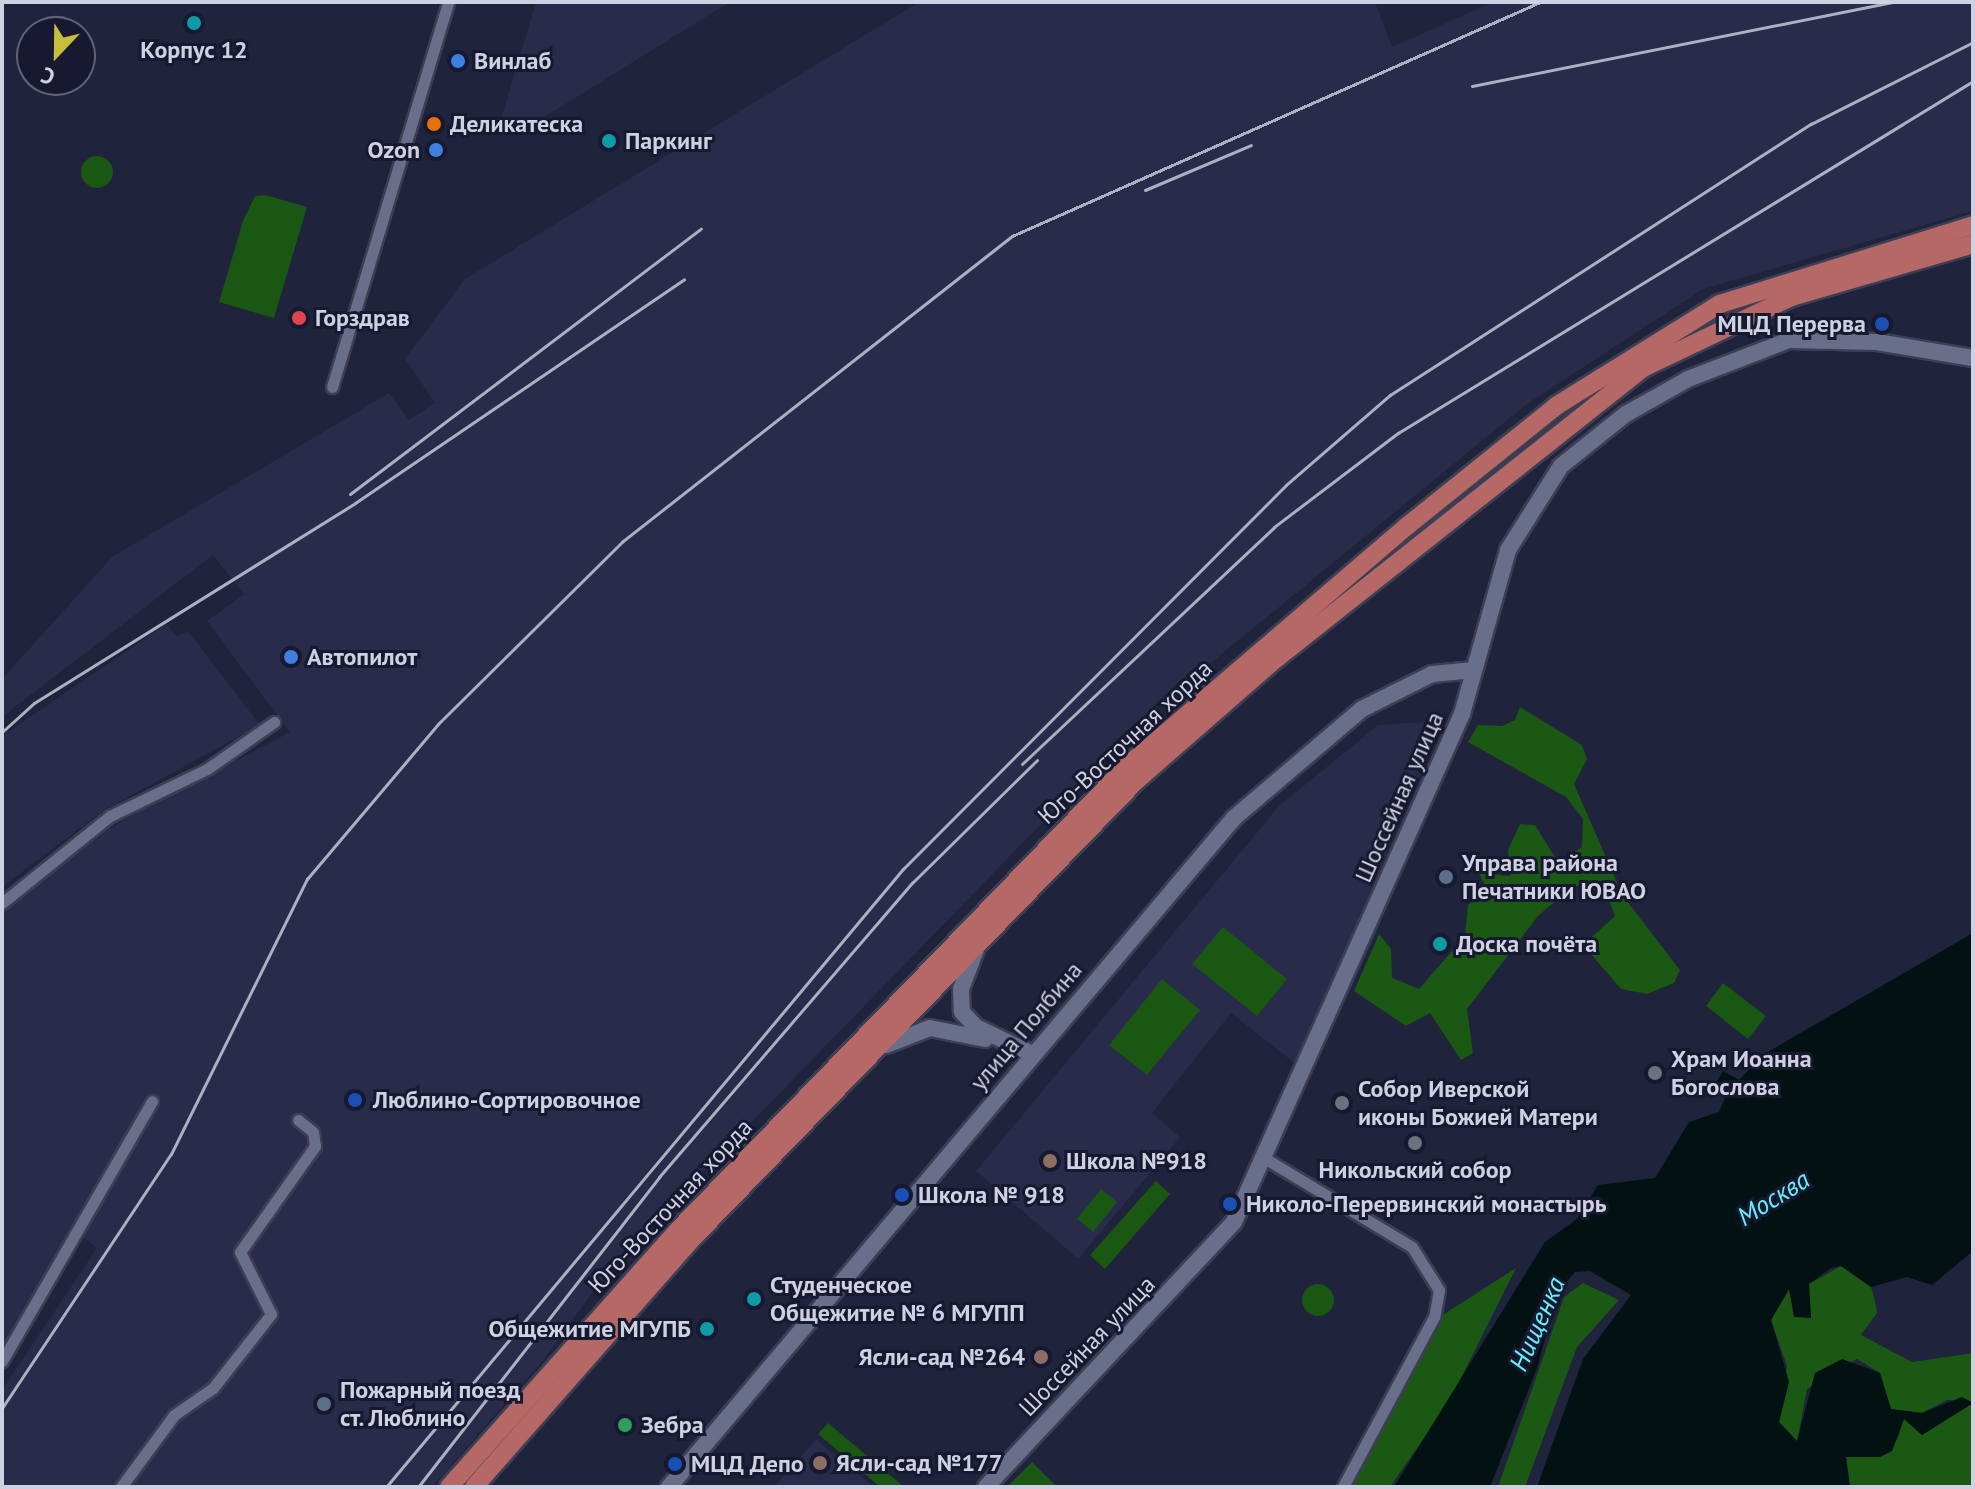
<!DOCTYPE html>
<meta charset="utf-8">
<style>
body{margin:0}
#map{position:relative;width:1975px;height:1489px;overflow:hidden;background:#1f233b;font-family:"PT Sans",sans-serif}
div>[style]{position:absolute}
.built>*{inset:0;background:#282b49}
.green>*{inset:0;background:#1a5712}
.round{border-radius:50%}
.forest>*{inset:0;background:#1a5813}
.water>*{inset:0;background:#021112}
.roads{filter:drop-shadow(2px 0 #3d3e53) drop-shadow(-2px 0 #3d3e53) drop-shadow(0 2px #3d3e53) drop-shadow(0 -2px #3d3e53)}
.street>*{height:11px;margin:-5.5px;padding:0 5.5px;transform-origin:5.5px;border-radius:5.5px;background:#696e8b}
.secondary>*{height:16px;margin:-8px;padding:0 8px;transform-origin:8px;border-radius:8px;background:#696e8b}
.primary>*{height:18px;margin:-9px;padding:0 9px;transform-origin:9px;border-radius:9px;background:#b66867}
.rail>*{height:3px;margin:-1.5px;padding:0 1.5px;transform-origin:1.5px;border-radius:1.5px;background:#adb0c1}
.dots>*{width:22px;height:22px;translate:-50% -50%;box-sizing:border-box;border:4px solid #161930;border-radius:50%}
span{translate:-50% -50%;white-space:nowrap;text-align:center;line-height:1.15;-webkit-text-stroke:6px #161930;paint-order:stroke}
.poi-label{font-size:24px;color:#ced1e1;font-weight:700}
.left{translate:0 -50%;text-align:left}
.right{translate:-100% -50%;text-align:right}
.street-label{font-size:24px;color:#ced1e1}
.water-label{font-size:26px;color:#67f0fb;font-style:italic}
.frame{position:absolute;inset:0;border:4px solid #ced1e1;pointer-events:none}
.north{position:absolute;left:16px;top:16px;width:80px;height:80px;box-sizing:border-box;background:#161930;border:2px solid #606377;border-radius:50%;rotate:202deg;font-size:22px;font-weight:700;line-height:32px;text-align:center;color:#ced1e1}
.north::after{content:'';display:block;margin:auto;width:28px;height:36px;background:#c6bc3d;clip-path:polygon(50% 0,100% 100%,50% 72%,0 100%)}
</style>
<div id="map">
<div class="built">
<i style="clip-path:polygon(536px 2px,730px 2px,528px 127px,501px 119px)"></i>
<i style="clip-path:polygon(919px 2px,1375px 2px,1392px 47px,1493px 2px,1973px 2px,1973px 211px,1703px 289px,1527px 404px,1146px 716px,609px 1269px,546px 1357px,432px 1487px,2px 1487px,2px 1390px,97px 1248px,74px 1229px,2px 1350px,2px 912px,116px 824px,290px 732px,207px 621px,244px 594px,213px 555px,2px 717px,2px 679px,112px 557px,389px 393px,409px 420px,435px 403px,405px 359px,465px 279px)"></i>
<i style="clip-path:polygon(166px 624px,177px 636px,188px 631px,260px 725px,103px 811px,2px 887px,2px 736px)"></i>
<i style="clip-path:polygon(1423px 722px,1435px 737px,1424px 766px,1297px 1065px,1231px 1013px,1152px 1113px,1180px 1137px,1078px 1259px,976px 1171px,1279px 806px,1378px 725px)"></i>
<i style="clip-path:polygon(816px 1439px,874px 1487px,774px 1487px)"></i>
</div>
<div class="green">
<i class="round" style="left:81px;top:156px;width:32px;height:32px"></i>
<i style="clip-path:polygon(265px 195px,307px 207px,274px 318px,219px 302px,243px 221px,255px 196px)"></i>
<i style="clip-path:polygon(1223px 927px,1287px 979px,1257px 1016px,1192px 964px)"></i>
<i style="clip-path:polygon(1162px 979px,1200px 1010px,1147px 1075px,1109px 1045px)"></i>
<i style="clip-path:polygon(1723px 983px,1766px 1016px,1748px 1039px,1706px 1006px)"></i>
<i style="clip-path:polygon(1156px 1181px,1170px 1194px,1105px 1269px,1090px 1255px)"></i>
<i style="clip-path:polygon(1101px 1189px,1117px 1202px,1093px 1232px,1077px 1219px)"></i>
<i class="round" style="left:1302px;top:1284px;width:32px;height:32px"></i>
<i style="clip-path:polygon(828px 1423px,904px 1487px,880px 1487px,818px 1434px)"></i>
</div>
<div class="forest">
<i style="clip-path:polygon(1520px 707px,1582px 745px,1587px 759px,1574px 784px,1623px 896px,1680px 970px,1674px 983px,1647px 994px,1621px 989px,1583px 945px,1615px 916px,1610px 903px,1588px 885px,1573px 886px,1538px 916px,1467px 1009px,1473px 1053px,1461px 1060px,1430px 1013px,1406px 1026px,1354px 991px,1379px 934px,1391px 949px,1392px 978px,1419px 989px,1465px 936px,1468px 905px,1487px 890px,1479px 873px,1510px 876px,1508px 850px,1520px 824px,1535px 825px,1558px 862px,1582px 847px,1583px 819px,1566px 797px,1468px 742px,1478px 725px,1502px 726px,1515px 720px)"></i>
<i style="clip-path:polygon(1841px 1266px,1871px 1287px,1875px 1301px,1877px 1313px,1861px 1335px,1912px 1362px,1973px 1353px,1973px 1401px,1947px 1400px,1922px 1413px,1891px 1409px,1880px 1373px,1857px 1359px,1807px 1389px,1797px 1442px,1779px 1422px,1787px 1366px,1771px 1320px,1789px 1289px,1792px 1302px,1811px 1318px,1809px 1284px)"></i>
<i style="clip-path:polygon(1516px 1268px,1449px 1402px,1390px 1487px,1351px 1487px,1441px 1316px)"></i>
<i style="clip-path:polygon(1583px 1283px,1619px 1300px,1577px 1347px,1525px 1487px,1498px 1487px,1564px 1297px)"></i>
<i style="clip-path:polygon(1973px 1403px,1973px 1487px,1850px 1487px,1846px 1457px,1897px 1440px,1904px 1418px,1922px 1435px)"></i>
<i style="clip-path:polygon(1032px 1462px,1057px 1487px,1007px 1487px)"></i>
</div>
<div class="water">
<i style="clip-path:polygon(1973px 933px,1973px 1251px,1932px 1285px,1907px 1277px,1871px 1287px,1841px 1266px,1831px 1268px,1809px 1284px,1811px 1318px,1794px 1317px,1789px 1289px,1771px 1320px,1789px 1382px,1779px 1422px,1797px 1441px,1815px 1373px,1842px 1359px,1880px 1373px,1891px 1409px,1922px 1413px,1962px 1397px,1973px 1403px,1922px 1435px,1904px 1419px,1892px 1451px,1880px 1457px,1846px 1457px,1850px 1487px,1537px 1487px,1583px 1359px,1631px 1295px,1590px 1271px,1575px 1272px,1547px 1304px,1553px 1309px,1537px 1368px,1490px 1487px,1394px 1487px,1545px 1242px,1577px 1219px,1598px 1185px,1655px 1178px,1689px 1122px,1719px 1112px,1727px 1092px,1714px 1086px,1723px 1071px,1739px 1080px,1766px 1053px)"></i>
</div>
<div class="roads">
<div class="street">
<i style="left:332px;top:387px;width:402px;rotate:-73.2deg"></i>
<i style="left:2px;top:903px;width:139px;rotate:-38.9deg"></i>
<i style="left:110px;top:816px;width:108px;rotate:-25.9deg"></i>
<i style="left:207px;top:769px;width:82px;rotate:-35deg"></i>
<i style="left:1266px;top:1159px;width:170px;rotate:31.1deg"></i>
<i style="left:1412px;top:1247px;width:51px;rotate:57.9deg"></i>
<i style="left:1439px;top:1290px;width:27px;rotate:100deg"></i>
<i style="left:1434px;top:1317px;width:193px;rotate:118.2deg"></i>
<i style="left:2px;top:1361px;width:300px;rotate:-60deg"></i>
<i style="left:121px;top:1487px;width:89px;rotate:-53.6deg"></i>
<i style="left:174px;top:1415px;width:47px;rotate:-34.7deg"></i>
<i style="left:213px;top:1388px;width:94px;rotate:-51.9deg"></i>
<i style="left:271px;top:1314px;width:69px;rotate:-116.6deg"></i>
<i style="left:240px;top:1252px;width:130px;rotate:-54.7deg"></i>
<i style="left:315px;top:1146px;width:14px;rotate:-98deg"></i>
<i style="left:313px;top:1132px;width:19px;rotate:-141deg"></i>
</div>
<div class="secondary">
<i style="left:976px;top:950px;width:42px;rotate:111deg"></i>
<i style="left:961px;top:989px;width:23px;rotate:88deg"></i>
<i style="left:962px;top:1012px;width:21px;rotate:47deg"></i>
<i style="left:976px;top:1027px;width:62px;rotate:25.7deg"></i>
<i style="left:886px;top:1045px;width:47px;rotate:-21.1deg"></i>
<i style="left:930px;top:1028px;width:56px;rotate:11.3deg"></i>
<i style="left:669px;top:1487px;width:876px;rotate:-49.82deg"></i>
<i style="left:1234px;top:818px;width:168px;rotate:-40.4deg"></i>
<i style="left:1362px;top:709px;width:78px;rotate:-26.6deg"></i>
<i style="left:1432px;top:674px;width:42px;rotate:-5.4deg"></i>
<i style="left:986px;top:1487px;width:363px;rotate:-46.9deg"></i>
<i style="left:1234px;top:1222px;width:557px;rotate:-65.83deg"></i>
<i style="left:1462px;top:714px;width:170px;rotate:-74.3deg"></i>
<i style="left:1508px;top:550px;width:99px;rotate:-57.8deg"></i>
<i style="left:1561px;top:466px;width:83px;rotate:-38.7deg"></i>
<i style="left:1626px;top:414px;width:71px;rotate:-29.4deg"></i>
<i style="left:1688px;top:379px;width:108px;rotate:-21.1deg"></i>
<i style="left:1789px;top:340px;width:88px;rotate:1.3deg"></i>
<i style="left:1877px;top:342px;width:97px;rotate:9.5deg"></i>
</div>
<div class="primary">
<i style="left:449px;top:1487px;width:344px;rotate:-48.3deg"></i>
<i style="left:678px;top:1230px;width:646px;rotate:-45.94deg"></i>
<i style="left:1127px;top:766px;width:369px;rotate:-40.6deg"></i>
<i style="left:1407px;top:526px;width:191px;rotate:-38.8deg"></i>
<i style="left:1556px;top:406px;width:193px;rotate:-31.9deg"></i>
<i style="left:1720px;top:304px;width:265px;rotate:-17.3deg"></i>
<i style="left:474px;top:1487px;width:325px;rotate:-48.7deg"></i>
<i style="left:688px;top:1243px;width:645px;rotate:-45.88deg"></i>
<i style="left:1137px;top:780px;width:186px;rotate:-41.1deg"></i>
<i style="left:1277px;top:658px;width:465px;rotate:-38.4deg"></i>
<i style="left:1641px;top:369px;width:166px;rotate:-25.6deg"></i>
<i style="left:1791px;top:297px;width:190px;rotate:-16.2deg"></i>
</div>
</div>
<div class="rail">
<i style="left:1472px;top:86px;width:430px;rotate:-11.3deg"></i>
<i style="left:1145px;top:190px;width:115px;rotate:-23deg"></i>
<i style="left:350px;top:494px;width:440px;rotate:-37.1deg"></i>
<i style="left:2px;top:732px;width:43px;rotate:-42.2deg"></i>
<i style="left:34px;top:703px;width:378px;rotate:-31.9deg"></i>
<i style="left:355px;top:503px;width:398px;rotate:-34.2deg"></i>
<i style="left:1022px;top:764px;width:346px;rotate:-43.2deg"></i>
<i style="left:1274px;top:527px;width:156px;rotate:-37.2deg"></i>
<i style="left:1398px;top:433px;width:674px;rotate:-31.47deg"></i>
<i style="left:2px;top:1408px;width:305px;rotate:-56.4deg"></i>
<i style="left:171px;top:1154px;width:307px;rotate:-63.7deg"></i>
<i style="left:307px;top:879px;width:204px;rotate:-49.8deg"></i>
<i style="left:439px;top:723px;width:259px;rotate:-44.7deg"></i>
<i style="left:623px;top:541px;width:494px;rotate:-38.1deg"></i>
<i style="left:1012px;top:236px;width:578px;rotate:-23.9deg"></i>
<i style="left:386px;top:1487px;width:806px;rotate:-50.09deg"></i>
<i style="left:903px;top:869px;width:542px;rotate:-45.07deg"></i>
<i style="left:1286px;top:485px;width:138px;rotate:-40.9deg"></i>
<i style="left:1390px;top:395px;width:107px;rotate:-32.8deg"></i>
<i style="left:1480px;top:337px;width:394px;rotate:-32.8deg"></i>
<i style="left:1811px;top:124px;width:182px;rotate:-26.8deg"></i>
<i style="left:418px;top:1487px;width:393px;rotate:-52.1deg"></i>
<i style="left:659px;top:1177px;width:389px;rotate:-49.3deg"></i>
<i style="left:913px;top:882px;width:174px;rotate:-44.5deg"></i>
</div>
<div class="dots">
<i style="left:194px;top:23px;background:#0f9aa8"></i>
<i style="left:458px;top:61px;background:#3f7fe0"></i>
<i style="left:434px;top:124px;background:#e8710a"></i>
<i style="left:609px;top:141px;background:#0f9aa8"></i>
<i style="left:436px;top:150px;background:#3f7fe0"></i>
<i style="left:299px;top:318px;background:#e0444e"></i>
<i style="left:1882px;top:324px;background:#1a4fb4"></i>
<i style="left:291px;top:657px;background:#3f7fe0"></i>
<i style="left:1446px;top:877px;background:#5c6f8a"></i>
<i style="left:1440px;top:944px;background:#0f9aa8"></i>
<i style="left:1655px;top:1073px;background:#6b7280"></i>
<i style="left:355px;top:1100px;background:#1a4fb4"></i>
<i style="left:1342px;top:1103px;background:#6b7280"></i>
<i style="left:1415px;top:1143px;background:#6b7280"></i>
<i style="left:1050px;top:1161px;background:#8d6e63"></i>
<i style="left:902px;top:1195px;background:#1a4fb4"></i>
<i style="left:1230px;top:1204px;background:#1a4fb4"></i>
<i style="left:754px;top:1299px;background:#0f9aa8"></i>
<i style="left:707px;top:1329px;background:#0f9aa8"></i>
<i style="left:1041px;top:1357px;background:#8d6e63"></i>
<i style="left:324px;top:1404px;background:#5c6f8a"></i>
<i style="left:625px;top:1425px;background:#2e9e5b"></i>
<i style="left:820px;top:1463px;background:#8d6e63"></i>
<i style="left:675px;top:1464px;background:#1a4fb4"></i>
</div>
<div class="poi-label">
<span style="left:194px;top:50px">Корпус 12</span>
<span class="left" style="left:474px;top:61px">Винлаб</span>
<span class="left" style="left:450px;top:124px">Деликатеска</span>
<span class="left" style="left:625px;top:141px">Паркинг</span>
<span class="right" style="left:420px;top:150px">Ozon</span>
<span class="left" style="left:315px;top:318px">Горздрав</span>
<span class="right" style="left:1866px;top:324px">МЦД Перерва</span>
<span class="left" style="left:307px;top:657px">Автопилот</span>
<span class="left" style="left:1462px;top:877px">Управа района<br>Печатники ЮВАО</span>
<span class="left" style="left:1456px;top:944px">Доска почёта</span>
<span class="left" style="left:1671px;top:1073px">Храм Иоанна<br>Богослова</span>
<span class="left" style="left:1358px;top:1103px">Собор Иверской<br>иконы Божией Матери</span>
<span class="left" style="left:373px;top:1100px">Люблино-Сортировочное</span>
<span class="left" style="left:1066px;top:1161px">Школа №918</span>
<span style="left:1415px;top:1170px">Никольский собор</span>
<span class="left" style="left:918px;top:1195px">Школа № 918</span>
<span class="left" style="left:1246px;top:1204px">Николо-Перервинский монастырь</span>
<span class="left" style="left:770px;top:1299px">Студенческое<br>Общежитие № 6 МГУПП</span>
<span class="right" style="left:691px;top:1329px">Общежитие МГУПБ</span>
<span class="right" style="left:1025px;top:1357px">Ясли-сад №264</span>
<span class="left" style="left:340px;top:1404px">Пожарный поезд<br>ст. Люблино</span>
<span class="left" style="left:641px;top:1425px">Зебра</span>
<span class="left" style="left:836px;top:1463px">Ясли-сад №177</span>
<span class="left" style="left:691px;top:1464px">МЦД Депо</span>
</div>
<div class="street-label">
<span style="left:1125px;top:742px;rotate:-43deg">Юго-Восточная хорда</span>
<span style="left:1399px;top:797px;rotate:-66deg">Шоссейная улица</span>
<span style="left:1026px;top:1026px;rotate:-50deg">улица Полбина</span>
<span style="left:670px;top:1206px;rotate:-47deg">Юго-Восточная хорда</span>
<span style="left:1087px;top:1346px;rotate:-46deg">Шоссейная улица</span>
</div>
<div class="water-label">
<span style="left:1773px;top:1198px;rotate:-32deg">Москва</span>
<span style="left:1537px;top:1324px;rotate:-66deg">Нищенка</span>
</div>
<div class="frame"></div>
<div class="north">С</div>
</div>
